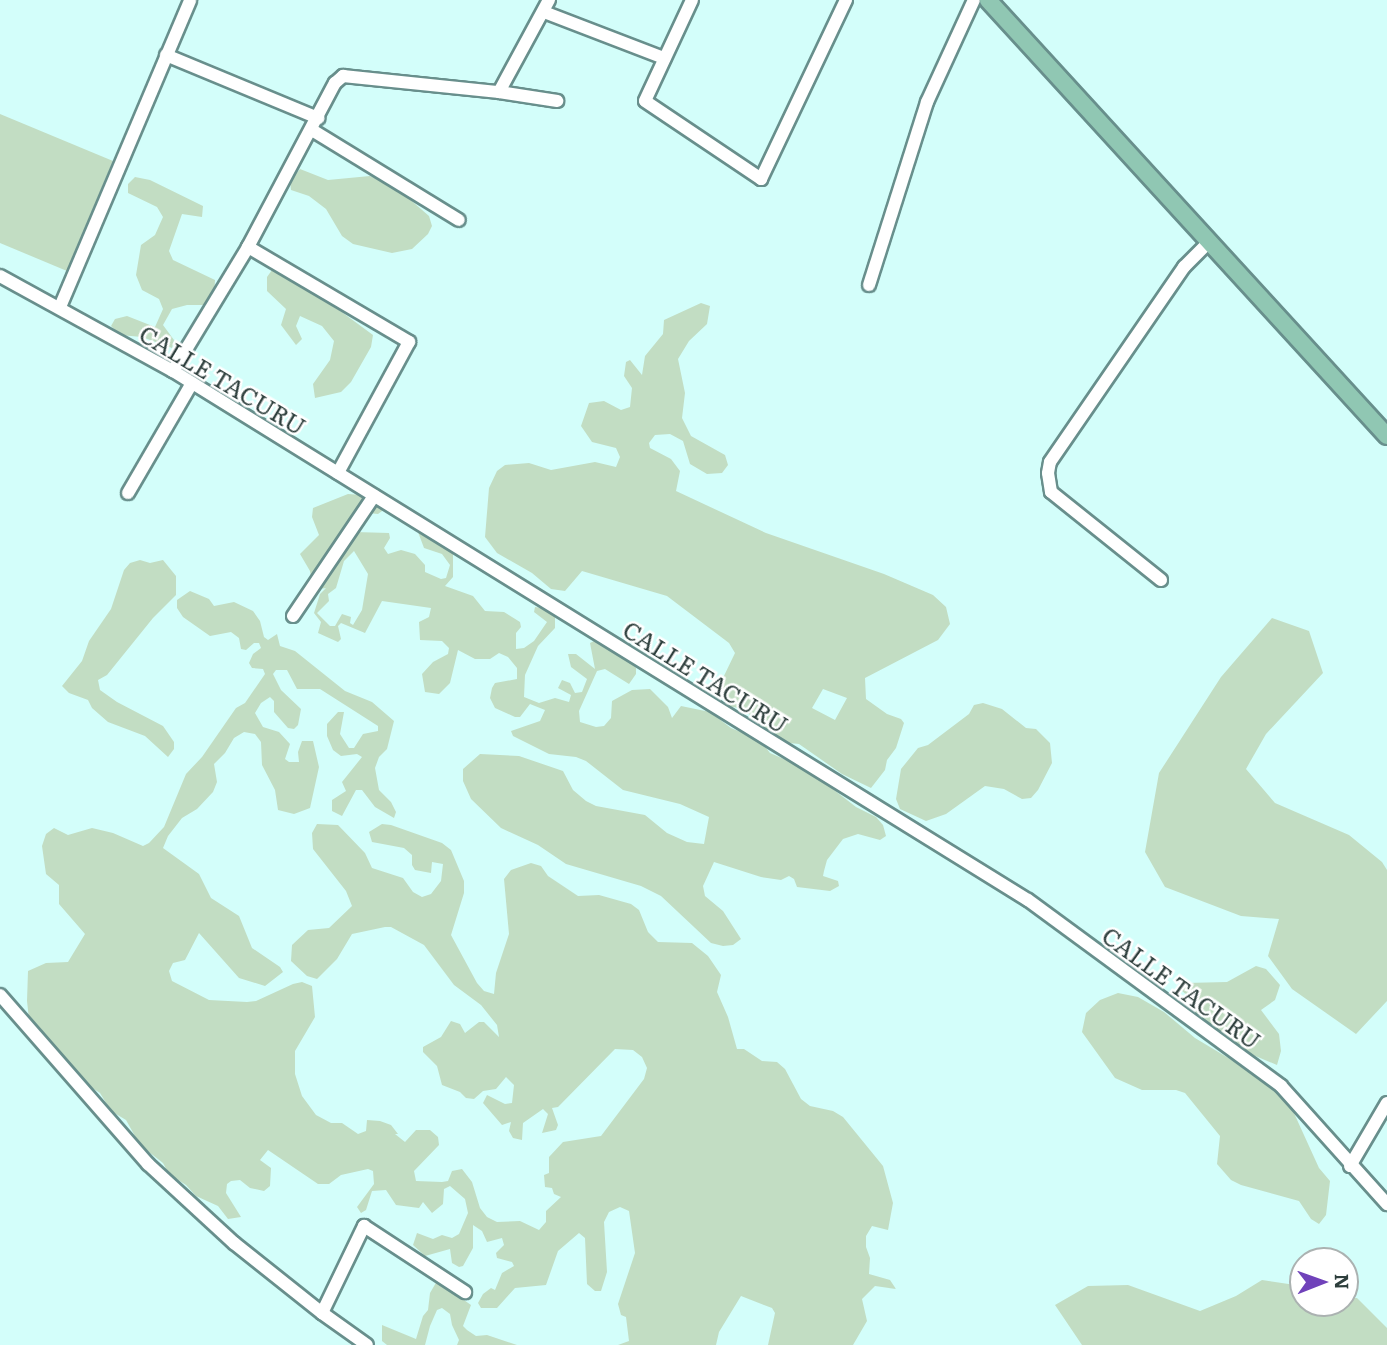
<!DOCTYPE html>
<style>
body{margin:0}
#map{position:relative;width:1387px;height:1345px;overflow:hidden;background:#d3fefa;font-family:Literata,serif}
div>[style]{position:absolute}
.green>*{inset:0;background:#c2ddc3}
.roads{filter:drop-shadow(2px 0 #688f8c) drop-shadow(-2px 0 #688f8c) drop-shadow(0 2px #688f8c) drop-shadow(0 -2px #688f8c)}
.minor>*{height:12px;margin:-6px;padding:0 6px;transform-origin:6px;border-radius:6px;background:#fff}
.major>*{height:16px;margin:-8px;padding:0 8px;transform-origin:8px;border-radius:8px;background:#90c7b3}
span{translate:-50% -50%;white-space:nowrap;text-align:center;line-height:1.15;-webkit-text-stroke:5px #fff;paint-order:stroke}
.street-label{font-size:24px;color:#2e3f3d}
.north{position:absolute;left:1289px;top:1247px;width:70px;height:70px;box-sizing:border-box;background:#fff;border:2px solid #abb2b1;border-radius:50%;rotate:89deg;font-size:19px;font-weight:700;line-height:28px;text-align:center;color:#2e3f3d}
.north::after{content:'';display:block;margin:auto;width:24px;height:32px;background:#7042ba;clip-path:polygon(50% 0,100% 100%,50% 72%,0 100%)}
</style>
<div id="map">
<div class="green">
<i style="clip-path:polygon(0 114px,113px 161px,67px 271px,0 243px)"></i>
<i style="clip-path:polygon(300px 169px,328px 180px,370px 176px,379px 180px,406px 196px,429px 216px,432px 226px,428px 234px,412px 249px,392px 253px,353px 244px,342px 236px,326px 209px,309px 196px,291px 190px,290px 181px)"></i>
<i style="clip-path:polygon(135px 177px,150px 180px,203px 206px,202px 217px,182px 214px,169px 251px,173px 260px,215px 280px,214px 299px,206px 305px,187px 305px,172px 309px,163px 325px,174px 340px,172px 348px,142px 337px,120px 335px,111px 326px,115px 319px,127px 316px,155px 327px,163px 309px,159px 299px,142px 290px,136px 275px,141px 245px,155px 235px,163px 217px,157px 207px,128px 193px,128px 184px)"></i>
<i style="clip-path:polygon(272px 270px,279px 271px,324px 299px,373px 335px,371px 347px,351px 382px,341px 392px,315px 398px,313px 384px,330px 360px,334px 341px,322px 326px,300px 316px,296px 326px,302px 339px,296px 345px,281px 325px,286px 309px,267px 291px,267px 277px)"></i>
<i style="clip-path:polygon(evenodd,701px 303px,710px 306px,707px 324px,689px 341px,678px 359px,685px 393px,682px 418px,691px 436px,725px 455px,728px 465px,722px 473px,707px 474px,690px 464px,683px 441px,670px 434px,655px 435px,649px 443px,650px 448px,671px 459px,680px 471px,676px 491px,766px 533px,884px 574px,933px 595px,946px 607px,950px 624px,938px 640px,865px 678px,866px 699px,887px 714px,901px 719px,904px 723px,896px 748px,887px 760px,885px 770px,871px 788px,842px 774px,799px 744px,789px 743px,764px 729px,744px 709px,727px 706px,722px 697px,722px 680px,735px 653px,729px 643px,667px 596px,582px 571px,565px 591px,551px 589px,532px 573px,497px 553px,485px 537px,489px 488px,497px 471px,505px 465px,529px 463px,551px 470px,595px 462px,616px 467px,620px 457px,616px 448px,592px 442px,581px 426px,589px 403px,604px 401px,621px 410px,630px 407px,632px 388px,624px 376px,626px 362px,630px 360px,642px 375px,645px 356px,663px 334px,664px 320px,701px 303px,823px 689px,847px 698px,835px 720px,812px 708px,823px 689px)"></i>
<i style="clip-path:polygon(evenodd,348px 494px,362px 495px,365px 499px,379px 501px,386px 508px,378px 514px,368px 513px,355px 532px,389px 533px,390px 538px,384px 548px,388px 554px,401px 550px,415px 554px,425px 565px,425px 572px,441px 579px,446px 578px,450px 565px,442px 554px,424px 548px,418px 532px,425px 532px,453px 551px,453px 577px,445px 586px,473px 596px,485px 611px,504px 612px,520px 622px,521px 627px,516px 633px,516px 649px,524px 648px,534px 641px,547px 622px,534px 612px,535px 607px,549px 609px,555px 614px,555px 628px,538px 646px,525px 675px,524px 697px,539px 703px,555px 698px,569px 702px,571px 695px,558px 688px,562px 680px,570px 683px,575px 693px,582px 692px,587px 679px,571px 667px,568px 654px,576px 654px,595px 669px,590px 643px,596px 640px,607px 649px,628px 659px,636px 668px,636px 674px,629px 684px,605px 669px,597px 671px,579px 711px,580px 722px,596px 727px,604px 726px,611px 718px,612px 701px,632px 690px,650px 689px,668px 707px,672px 718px,681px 706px,710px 712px,731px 728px,760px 740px,770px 753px,807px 769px,856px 807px,876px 817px,883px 825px,886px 836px,880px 840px,858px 834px,843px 839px,827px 860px,824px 871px,823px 876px,838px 881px,839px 886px,830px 891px,797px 887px,794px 879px,789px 876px,781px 880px,761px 877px,714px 862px,703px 886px,705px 896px,723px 911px,741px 939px,733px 945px,723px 946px,711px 943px,661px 896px,641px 886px,566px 864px,538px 845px,501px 828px,471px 799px,463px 781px,463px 769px,480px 754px,519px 756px,563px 771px,573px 790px,586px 801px,596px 806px,645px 815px,667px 833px,687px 842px,704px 844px,709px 817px,680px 804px,623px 790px,586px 761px,576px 757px,549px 754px,513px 736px,511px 731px,540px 721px,545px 710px,530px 704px,520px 717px,515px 717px,495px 708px,490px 698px,492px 688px,495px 683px,517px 679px,517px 668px,508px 657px,499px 653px,490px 659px,475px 659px,458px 650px,450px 683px,439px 694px,425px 692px,422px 674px,433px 662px,448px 654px,449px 648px,442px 641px,420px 640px,419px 622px,429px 617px,431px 608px,382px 601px,365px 633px,341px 623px,338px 626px,341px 639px,338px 642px,318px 633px,321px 622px,314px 613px,320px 594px,326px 588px,313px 590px,310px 571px,300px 554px,319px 535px,312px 517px,313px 508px,348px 494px,354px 551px,368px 574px,362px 610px,353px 625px,350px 623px,351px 617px,342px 614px,335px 626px,330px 626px,317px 613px,329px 601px,328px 594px,336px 588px,344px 561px,354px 551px)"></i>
<i style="clip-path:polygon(140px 560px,150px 563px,163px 560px,176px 576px,176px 595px,153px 618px,107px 675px,98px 680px,100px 690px,117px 702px,163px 726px,174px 742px,174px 749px,168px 757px,145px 736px,108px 722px,92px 708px,88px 700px,69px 693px,62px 686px,82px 661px,89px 641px,111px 609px,124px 570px,130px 563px)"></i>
<i style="clip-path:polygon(190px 591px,209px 599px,214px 606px,234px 602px,253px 611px,260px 621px,264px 637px,268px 640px,277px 634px,280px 646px,295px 651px,345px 691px,372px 702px,394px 721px,387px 749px,379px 757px,375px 768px,379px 790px,391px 802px,396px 812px,394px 818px,375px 807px,362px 790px,356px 790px,342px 816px,332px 811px,332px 800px,346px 791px,342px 782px,362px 757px,357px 754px,341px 756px,333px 750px,327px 736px,327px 724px,338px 712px,344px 712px,340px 734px,349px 748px,354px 748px,363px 734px,378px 731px,378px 726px,320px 689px,297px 689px,287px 670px,276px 670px,273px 674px,281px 690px,301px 709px,298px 725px,294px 729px,288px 728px,274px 712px,274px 701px,270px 697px,261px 703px,255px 713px,263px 727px,279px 732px,290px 744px,285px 759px,289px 762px,299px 762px,298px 752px,302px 741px,313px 741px,319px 767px,310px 808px,294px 814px,278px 810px,275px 790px,262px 765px,261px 742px,255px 734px,244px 732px,234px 738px,225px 753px,214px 764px,217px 782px,213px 792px,197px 809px,182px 818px,168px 836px,163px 848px,199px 874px,211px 898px,239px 916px,252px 948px,280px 967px,283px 972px,265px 986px,239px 978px,199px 933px,185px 960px,173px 963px,169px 971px,172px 981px,209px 1000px,247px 1002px,256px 1001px,293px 984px,302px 982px,312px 986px,315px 1017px,295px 1051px,295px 1074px,302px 1096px,316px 1115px,331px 1123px,342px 1123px,358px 1134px,366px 1131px,367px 1120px,380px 1121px,391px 1125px,398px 1134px,395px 1134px,405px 1142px,416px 1130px,430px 1130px,438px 1137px,439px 1145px,414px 1171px,416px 1181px,442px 1182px,448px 1181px,452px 1171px,462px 1169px,472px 1182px,480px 1208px,487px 1217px,497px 1222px,520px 1221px,539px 1230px,546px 1222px,546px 1211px,561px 1197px,554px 1194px,552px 1188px,545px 1187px,544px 1175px,549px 1173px,549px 1157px,563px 1142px,601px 1136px,644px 1079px,647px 1068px,642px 1057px,633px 1050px,615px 1049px,558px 1107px,552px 1108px,558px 1125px,556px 1130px,542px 1133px,548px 1114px,543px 1109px,523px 1123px,522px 1140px,513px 1138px,509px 1131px,511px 1122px,502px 1125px,483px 1103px,487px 1095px,505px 1104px,512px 1103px,514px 1085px,506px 1077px,496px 1089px,483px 1091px,474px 1099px,466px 1098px,460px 1092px,442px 1085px,437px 1066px,423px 1052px,423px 1047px,441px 1037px,451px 1021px,460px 1024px,465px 1033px,479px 1022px,484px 1022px,499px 1037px,497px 1025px,481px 1005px,454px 985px,424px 945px,391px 927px,385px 927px,352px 934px,337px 959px,317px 979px,307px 976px,291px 961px,292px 945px,308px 930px,329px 928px,352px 906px,346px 891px,313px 849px,312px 833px,317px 824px,338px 825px,365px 853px,372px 868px,403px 878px,413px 892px,422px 897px,431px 894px,441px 881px,443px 864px,432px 862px,431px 873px,415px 870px,412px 865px,412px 855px,404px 848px,372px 842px,369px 832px,382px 824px,391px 825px,442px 843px,451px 850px,464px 881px,464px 893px,451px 935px,477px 983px,484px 991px,494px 994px,496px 973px,509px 934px,504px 879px,511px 870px,531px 863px,541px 866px,548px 876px,578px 896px,599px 895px,631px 904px,639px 910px,648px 932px,658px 942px,692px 943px,708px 956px,721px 975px,717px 992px,728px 1017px,737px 1049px,744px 1049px,762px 1061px,777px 1062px,785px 1069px,801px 1099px,810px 1106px,833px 1111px,843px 1117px,883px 1166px,893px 1203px,888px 1230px,872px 1226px,866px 1236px,866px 1247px,870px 1258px,869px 1274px,890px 1280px,896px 1289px,875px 1286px,862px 1299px,867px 1321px,853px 1345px,768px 1345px,775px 1313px,772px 1308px,741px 1296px,719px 1332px,716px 1345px,618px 1345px,629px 1341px,626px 1317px,621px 1315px,618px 1304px,635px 1253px,629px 1211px,620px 1207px,609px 1212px,604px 1222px,607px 1272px,601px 1291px,595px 1291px,587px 1284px,585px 1238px,579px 1233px,558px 1251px,546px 1285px,515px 1288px,497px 1308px,481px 1308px,478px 1303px,483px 1294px,491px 1288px,495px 1290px,502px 1273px,514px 1266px,512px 1262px,497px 1258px,496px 1253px,504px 1245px,502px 1238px,487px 1242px,482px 1231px,473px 1225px,473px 1248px,463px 1266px,459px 1267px,452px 1263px,450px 1249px,425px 1256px,413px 1245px,417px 1233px,433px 1239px,442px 1235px,452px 1238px,459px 1234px,468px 1213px,465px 1199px,450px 1186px,444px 1189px,443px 1204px,432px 1213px,423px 1202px,419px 1208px,396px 1205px,386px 1190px,372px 1191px,366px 1210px,361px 1213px,357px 1207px,374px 1184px,373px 1171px,368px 1169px,341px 1175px,329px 1184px,318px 1184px,268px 1150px,260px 1160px,271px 1168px,270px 1186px,264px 1191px,250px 1188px,240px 1180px,231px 1181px,227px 1184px,226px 1193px,241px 1217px,228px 1219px,218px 1206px,196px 1196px,186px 1185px,169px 1174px,163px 1163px,140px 1145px,126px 1120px,111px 1111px,100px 1093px,77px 1078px,29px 1019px,27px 1001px,28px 971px,46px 963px,68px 962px,85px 934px,59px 904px,59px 885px,46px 874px,42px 846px,46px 834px,54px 828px,68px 835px,92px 828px,113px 833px,143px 846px,149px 843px,164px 827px,186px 774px,202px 757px,236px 708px,245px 703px,265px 674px,263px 669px,252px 668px,249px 663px,253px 654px,261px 648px,259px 643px,254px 643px,246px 650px,241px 649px,239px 638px,231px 632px,210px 636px,183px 617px,177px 608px,177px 600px)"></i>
<i style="clip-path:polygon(1272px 618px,1309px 631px,1323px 673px,1266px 734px,1246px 769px,1275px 803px,1349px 835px,1382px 862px,1387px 870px,1387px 1001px,1356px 1034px,1292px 989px,1268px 956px,1279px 919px,1241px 916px,1165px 887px,1145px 852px,1159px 773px,1221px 677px)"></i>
<i style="clip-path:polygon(983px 703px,1002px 709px,1026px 728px,1036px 729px,1050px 743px,1052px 763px,1038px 790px,1031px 798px,1022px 799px,1004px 789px,985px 786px,946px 814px,926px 821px,900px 809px,896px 799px,901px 769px,918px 748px,928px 745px,969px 714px,974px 705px)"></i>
<i style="clip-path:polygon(1256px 966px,1266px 969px,1280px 985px,1275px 1000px,1261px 1010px,1279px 1034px,1281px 1051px,1277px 1065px,1253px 1055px,1196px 1016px,1189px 997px,1181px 990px,1181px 985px,1186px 983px,1227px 982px)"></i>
<i style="clip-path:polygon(1118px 993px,1138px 997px,1164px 1012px,1195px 1038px,1265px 1080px,1288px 1100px,1319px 1168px,1330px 1181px,1326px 1215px,1319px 1224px,1311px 1219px,1299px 1201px,1241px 1185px,1231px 1180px,1217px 1164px,1220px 1136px,1185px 1093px,1176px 1090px,1142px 1090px,1115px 1078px,1082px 1032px,1086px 1013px,1100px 1000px)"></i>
<i style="clip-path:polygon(1262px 1280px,1302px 1286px,1303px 1303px,1345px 1303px,1345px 1298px,1357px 1298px,1387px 1328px,1387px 1345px,1082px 1345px,1055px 1305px,1088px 1286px,1128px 1285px,1200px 1311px,1236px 1296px)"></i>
<i style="clip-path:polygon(437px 1281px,471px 1305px,463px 1326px,467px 1330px,476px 1336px,487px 1335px,517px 1345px,457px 1345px,459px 1340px,452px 1325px,450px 1314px,442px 1308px,437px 1310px,430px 1326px,425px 1345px,387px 1345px,382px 1341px,382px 1325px,416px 1339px,423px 1316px,428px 1310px,430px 1293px)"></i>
</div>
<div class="roads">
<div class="minor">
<i style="left:692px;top:0;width:111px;rotate:115deg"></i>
<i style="left:645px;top:101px;width:140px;rotate:33.9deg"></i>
<i style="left:761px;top:179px;width:198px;rotate:-64.6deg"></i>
<i style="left:544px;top:12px;width:129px;rotate:21deg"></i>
<i style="left:166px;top:55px;width:165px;rotate:22.5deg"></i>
<i style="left:499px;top:92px;width:105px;rotate:-61.5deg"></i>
<i style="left:312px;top:130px;width:172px;rotate:31.5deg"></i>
<i style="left:248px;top:247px;width:187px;rotate:30.5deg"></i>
<i style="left:409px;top:342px;width:149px;rotate:118.5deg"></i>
<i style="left:0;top:276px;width:197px;rotate:28.8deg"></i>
<i style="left:173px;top:371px;width:1005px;rotate:31.75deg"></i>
<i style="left:1028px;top:900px;width:314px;rotate:36.3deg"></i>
<i style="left:1281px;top:1086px;width:159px;rotate:48.1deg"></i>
<i style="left:869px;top:285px;width:192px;rotate:-72.4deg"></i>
<i style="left:927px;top:102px;width:112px;rotate:-65.3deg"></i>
<i style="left:60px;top:307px;width:333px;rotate:-67deg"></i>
<i style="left:173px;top:371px;width:145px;rotate:-58.8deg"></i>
<i style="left:248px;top:247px;width:186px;rotate:-62.1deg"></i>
<i style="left:335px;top:83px;width:11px;rotate:-41deg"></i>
<i style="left:343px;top:76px;width:157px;rotate:5.9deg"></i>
<i style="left:499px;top:92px;width:59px;rotate:8.8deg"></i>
<i style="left:128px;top:493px;width:127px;rotate:-59.8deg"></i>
<i style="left:1161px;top:580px;width:141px;rotate:-141.3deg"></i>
<i style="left:1051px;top:492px;width:19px;rotate:-99deg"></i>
<i style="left:1048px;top:473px;width:11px;rotate:-80deg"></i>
<i style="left:1050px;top:462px;width:237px;rotate:-55.5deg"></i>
<i style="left:1184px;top:267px;width:37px;rotate:-45deg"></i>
<i style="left:293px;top:616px;width:145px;rotate:-56deg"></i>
<i style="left:0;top:995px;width:225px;rotate:48.8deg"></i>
<i style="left:148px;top:1164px;width:117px;rotate:42.6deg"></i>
<i style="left:234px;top:1243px;width:112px;rotate:38.5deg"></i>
<i style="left:322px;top:1313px;width:55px;rotate:35.4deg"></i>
<i style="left:1350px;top:1166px;width:73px;rotate:-59.6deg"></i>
<i style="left:322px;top:1313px;width:97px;rotate:-64.2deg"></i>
<i style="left:364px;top:1226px;width:121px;rotate:33.2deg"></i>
</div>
<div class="major">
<i style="left:988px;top:0;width:591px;rotate:47.54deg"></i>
</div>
</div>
<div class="street-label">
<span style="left:223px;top:379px;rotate:31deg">CALLE TACURU</span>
<span style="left:706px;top:676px;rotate:32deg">CALLE TACURU</span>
<span style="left:1182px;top:987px;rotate:36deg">CALLE TACURU</span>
</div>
<div class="north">N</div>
</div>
